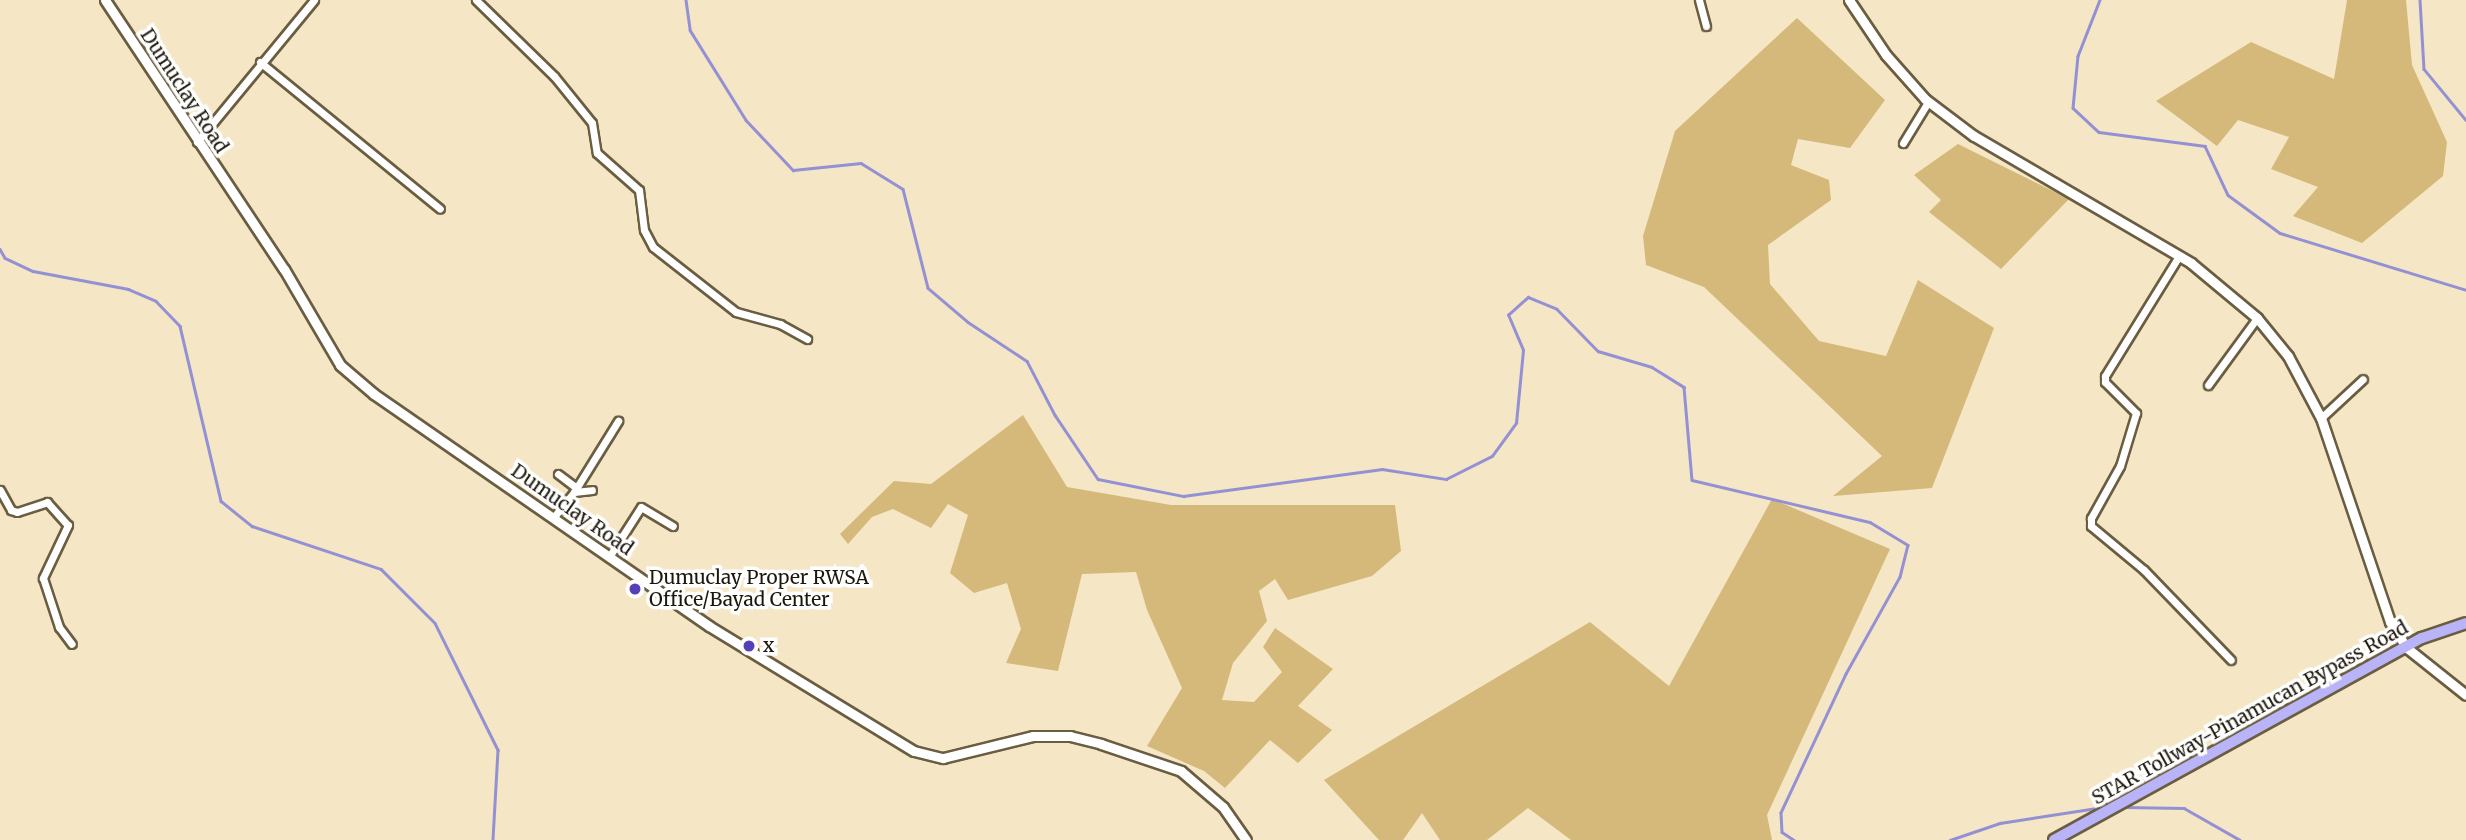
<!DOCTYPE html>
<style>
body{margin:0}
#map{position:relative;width:2466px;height:840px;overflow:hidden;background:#f5e6c6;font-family:Merriweather,serif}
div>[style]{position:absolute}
.green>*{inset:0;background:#d5b97a}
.stream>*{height:2.5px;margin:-1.25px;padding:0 1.25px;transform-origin:1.25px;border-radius:1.25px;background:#9391d3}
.roads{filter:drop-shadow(2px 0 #6a5d41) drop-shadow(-2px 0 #6a5d41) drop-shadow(0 2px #6a5d41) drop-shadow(0 -2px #6a5d41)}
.minor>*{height:7px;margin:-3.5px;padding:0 3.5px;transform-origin:3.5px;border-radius:3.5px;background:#fff}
.tertiary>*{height:9px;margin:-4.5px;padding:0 4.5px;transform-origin:4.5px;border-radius:4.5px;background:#fff}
.primary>*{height:10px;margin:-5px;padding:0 5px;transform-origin:5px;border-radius:5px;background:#b9b3f7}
.dots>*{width:19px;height:19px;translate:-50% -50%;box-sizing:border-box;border:4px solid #fff;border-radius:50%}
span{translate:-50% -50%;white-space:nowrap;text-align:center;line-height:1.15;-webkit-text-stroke:7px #fff;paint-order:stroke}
.street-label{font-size:19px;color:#1c170b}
.poi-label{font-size:19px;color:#1c170b}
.left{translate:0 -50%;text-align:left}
</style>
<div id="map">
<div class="green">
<i style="clip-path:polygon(2347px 0,2406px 0,2412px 65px,2447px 142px,2443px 176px,2362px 243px,2293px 216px,2318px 187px,2271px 169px,2289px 137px,2238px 120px,2217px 146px,2156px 101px,2251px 42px,2334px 79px)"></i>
<i style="clip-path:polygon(1797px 18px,1885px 100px,1850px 148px,1798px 139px,1791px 165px,1829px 180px,1831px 200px,1768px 245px,1770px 284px,1819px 341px,1886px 356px,1918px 280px,1994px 328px,1932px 488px,1833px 496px,1882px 456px,1704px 287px,1646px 265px,1643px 236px,1675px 131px)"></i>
<i style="clip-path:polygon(1958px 144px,2069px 199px,2001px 269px,1929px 212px,1941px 200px,1914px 175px)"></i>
<i style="clip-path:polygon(1023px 415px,1067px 487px,1171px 505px,1395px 505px,1401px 551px,1372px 576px,1288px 600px,1275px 579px,1259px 591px,1267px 621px,1233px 663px,1222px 700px,1254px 702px,1282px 672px,1263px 647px,1275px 628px,1333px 669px,1298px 706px,1332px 730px,1298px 763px,1270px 740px,1225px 788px,1204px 771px,1147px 746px,1182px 688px,1147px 610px,1136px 572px,1082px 574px,1058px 671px,1006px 663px,1021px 629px,1007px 583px,974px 593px,950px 573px,968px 515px,948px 504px,931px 528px,893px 509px,872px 517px,848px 544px,840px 534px,894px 481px,931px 484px)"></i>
<i style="clip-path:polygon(1772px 499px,1890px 549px,1767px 815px,1772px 840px,1571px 840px,1528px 808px,1487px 840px,1440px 840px,1422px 813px,1403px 840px,1379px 840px,1324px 780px,1590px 622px,1669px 686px)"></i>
</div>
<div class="stream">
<i style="left:686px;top:0;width:30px;rotate:82deg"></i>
<i style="left:690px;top:30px;width:106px;rotate:58.1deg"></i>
<i style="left:746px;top:120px;width:69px;rotate:46.8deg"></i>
<i style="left:793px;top:170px;width:68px;rotate:-5.9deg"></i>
<i style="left:861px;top:163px;width:49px;rotate:31.8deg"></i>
<i style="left:903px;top:189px;width:102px;rotate:75.8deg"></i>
<i style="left:928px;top:288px;width:52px;rotate:40.4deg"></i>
<i style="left:968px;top:322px;width:71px;rotate:33.5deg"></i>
<i style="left:1027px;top:361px;width:61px;rotate:62.6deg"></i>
<i style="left:1055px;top:415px;width:77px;rotate:56.1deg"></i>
<i style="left:1098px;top:479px;width:87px;rotate:11.3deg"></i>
<i style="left:1183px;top:496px;width:201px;rotate:-7.7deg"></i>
<i style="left:1382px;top:469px;width:65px;rotate:8.9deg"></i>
<i style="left:1446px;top:479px;width:51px;rotate:-26.6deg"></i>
<i style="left:1492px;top:456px;width:41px;rotate:-54deg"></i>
<i style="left:1516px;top:423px;width:73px;rotate:-84.5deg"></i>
<i style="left:1523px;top:350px;width:38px;rotate:-113deg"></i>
<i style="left:1508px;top:315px;width:27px;rotate:-42deg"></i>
<i style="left:1528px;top:297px;width:31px;rotate:22deg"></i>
<i style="left:1557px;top:309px;width:59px;rotate:45.7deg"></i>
<i style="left:1598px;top:351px;width:56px;rotate:16.5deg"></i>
<i style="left:1652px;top:367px;width:38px;rotate:32deg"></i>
<i style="left:1684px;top:387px;width:93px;rotate:85.1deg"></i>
<i style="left:1692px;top:480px;width:183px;rotate:13.3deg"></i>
<i style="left:1870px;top:522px;width:44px;rotate:31.2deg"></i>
<i style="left:1908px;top:545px;width:33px;rotate:104deg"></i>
<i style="left:1900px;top:577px;width:111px;rotate:119.1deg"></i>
<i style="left:1846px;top:674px;width:153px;rotate:115.1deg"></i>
<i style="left:1781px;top:813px;width:19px;rotate:87deg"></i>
<i style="left:1782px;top:832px;width:14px;rotate:34deg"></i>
<i style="left:2100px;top:0;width:60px;rotate:111.4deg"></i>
<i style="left:2078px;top:56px;width:52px;rotate:95.5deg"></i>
<i style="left:2073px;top:108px;width:35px;rotate:43deg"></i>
<i style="left:2099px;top:132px;width:107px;rotate:7.5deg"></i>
<i style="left:2205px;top:146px;width:54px;rotate:64.9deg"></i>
<i style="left:2228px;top:195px;width:64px;rotate:36.2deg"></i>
<i style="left:2280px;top:233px;width:195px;rotate:17deg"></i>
<i style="left:2420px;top:0;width:69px;rotate:86.7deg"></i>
<i style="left:2424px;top:69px;width:66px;rotate:50.5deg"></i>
<i style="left:0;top:249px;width:10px;rotate:61deg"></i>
<i style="left:5px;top:258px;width:31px;rotate:25deg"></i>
<i style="left:33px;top:271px;width:97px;rotate:10.7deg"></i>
<i style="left:128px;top:289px;width:30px;rotate:23deg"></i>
<i style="left:156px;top:301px;width:35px;rotate:46deg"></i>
<i style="left:180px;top:326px;width:180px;rotate:76.8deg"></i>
<i style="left:221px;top:501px;width:40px;rotate:39deg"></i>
<i style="left:252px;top:526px;width:136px;rotate:18.4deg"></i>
<i style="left:381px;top:569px;width:76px;rotate:45deg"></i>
<i style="left:435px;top:623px;width:142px;rotate:63.6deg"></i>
<i style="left:498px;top:750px;width:90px;rotate:93.2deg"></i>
<i style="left:2124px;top:807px;width:60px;rotate:1deg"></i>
<i style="left:2184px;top:808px;width:64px;rotate:29.7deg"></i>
<i style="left:1950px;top:840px;width:53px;rotate:-18.8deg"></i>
<i style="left:2000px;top:823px;width:104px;rotate:-8.8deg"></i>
</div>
<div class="roads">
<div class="minor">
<i style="left:476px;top:0;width:109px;rotate:44.3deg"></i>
<i style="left:554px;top:76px;width:60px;rotate:51deg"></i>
<i style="left:592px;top:123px;width:30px;rotate:81deg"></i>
<i style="left:597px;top:153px;width:56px;rotate:41.4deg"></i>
<i style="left:639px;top:190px;width:40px;rotate:82.9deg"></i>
<i style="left:644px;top:230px;width:19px;rotate:62deg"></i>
<i style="left:653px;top:247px;width:105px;rotate:38.1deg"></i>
<i style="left:736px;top:312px;width:46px;rotate:15.3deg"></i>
<i style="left:780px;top:324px;width:31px;rotate:29deg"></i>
<i style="left:1699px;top:0;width:27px;rotate:75deg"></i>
<i style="left:260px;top:62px;width:232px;rotate:39.2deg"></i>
<i style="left:197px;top:142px;width:184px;rotate:-50.5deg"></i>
<i style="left:1903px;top:143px;width:48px;rotate:-58.6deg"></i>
<i style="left:2179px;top:256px;width:141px;rotate:121.7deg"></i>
<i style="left:2105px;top:376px;width:6px;rotate:90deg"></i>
<i style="left:2105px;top:382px;width:44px;rotate:45deg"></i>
<i style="left:2136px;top:413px;width:55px;rotate:106.8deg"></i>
<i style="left:2120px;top:466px;width:60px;rotate:119.1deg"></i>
<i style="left:2091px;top:518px;width:8px;rotate:90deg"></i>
<i style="left:2091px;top:526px;width:69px;rotate:39.7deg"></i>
<i style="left:2144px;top:570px;width:125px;rotate:46deg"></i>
<i style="left:2208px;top:385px;width:83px;rotate:-53.8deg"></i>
<i style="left:2321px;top:418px;width:57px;rotate:-42.9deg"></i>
<i style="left:558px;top:474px;width:21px;rotate:37deg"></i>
<i style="left:0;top:490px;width:23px;rotate:61deg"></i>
<i style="left:11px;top:510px;width:6px;rotate:18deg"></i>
<i style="left:17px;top:512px;width:32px;rotate:-18deg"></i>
<i style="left:47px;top:502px;width:31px;rotate:48deg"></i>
<i style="left:68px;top:525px;width:59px;rotate:115.3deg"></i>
<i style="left:43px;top:578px;width:52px;rotate:71.9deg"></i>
<i style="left:59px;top:627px;width:21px;rotate:53deg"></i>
<i style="left:574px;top:492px;width:84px;rotate:-58.2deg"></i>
<i style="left:553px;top:518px;width:33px;rotate:-51deg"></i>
<i style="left:574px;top:492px;width:18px;rotate:-6deg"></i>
<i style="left:609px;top:557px;width:59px;rotate:-57.4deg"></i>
<i style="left:641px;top:507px;width:37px;rotate:31deg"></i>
</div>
<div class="tertiary">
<i style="left:105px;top:0;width:323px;rotate:56.4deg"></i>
<i style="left:284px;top:269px;width:111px;rotate:59.7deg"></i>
<i style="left:340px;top:365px;width:45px;rotate:40.5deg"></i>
<i style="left:374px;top:394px;width:407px;rotate:34.7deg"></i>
<i style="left:709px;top:626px;width:240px;rotate:31.4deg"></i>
<i style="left:914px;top:751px;width:30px;rotate:14deg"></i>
<i style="left:943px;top:758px;width:93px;rotate:-13.7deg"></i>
<i style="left:1033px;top:736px;width:37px"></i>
<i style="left:1070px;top:736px;width:32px;rotate:14deg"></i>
<i style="left:1101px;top:744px;width:84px;rotate:18.6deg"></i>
<i style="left:1181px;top:771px;width:55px;rotate:40.6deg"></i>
<i style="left:1223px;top:807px;width:40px;rotate:55.1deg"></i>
<i style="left:1849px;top:0;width:66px;rotate:56.1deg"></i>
<i style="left:1886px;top:55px;width:59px;rotate:48.4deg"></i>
<i style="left:1925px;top:99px;width:61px;rotate:37.1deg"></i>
<i style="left:1974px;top:136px;width:251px;rotate:30.3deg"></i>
<i style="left:2191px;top:263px;width:86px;rotate:39.8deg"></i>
<i style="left:2257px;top:318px;width:49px;rotate:50.8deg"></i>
<i style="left:2288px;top:356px;width:70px;rotate:62deg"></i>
<i style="left:2321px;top:418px;width:215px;rotate:71.3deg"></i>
<i style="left:2390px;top:622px;width:31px;rotate:57deg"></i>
<i style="left:2407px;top:648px;width:75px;rotate:38.5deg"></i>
</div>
<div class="primary">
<i style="left:2054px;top:840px;width:420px;rotate:-28.8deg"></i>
<i style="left:2422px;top:638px;width:46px;rotate:-18.8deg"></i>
</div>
</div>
<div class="dots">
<i style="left:635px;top:589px;background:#5540b8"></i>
<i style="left:749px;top:646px;background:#5540b8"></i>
</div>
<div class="street-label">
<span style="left:184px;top:91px;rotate:57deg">Dumuclay Road</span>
<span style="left:572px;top:510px;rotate:35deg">Dumuclay Road</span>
<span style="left:2250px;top:713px;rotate:-29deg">STAR Tollway-Pinamucan Bypass Road</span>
</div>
<div class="poi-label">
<span class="left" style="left:649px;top:589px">Dumuclay Proper RWSA<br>Office/Bayad Center</span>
<span class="left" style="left:763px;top:646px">x</span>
</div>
</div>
